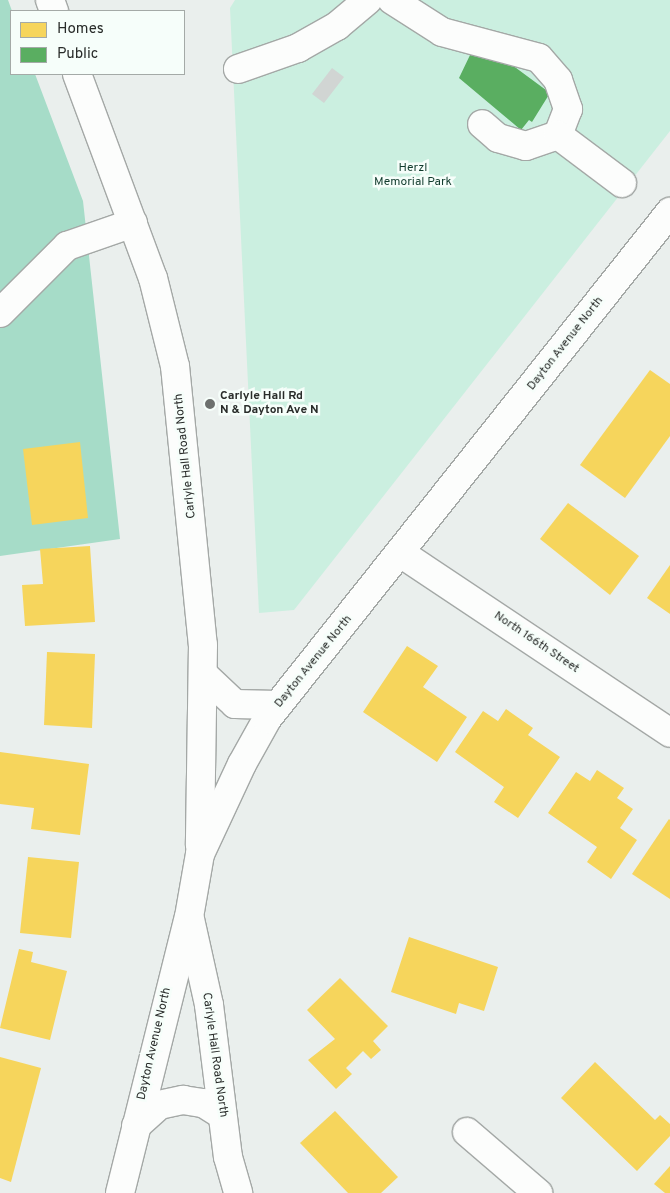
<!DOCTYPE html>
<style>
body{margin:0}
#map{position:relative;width:670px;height:1193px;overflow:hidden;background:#eaefed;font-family:Overpass,sans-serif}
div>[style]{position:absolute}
.green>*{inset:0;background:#cbefe0}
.forest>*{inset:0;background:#a6dcc8}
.homes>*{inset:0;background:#f6d55c}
.public>*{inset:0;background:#5aae61}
.building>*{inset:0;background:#d1d5d3}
.roads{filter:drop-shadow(1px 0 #a4a8a6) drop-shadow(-1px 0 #a4a8a6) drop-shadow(0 1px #a4a8a6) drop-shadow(0 -1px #a4a8a6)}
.minor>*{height:28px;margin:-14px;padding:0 14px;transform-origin:14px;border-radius:14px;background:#fcfdfc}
.dots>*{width:14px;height:14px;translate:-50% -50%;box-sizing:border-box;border:2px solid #f6fefa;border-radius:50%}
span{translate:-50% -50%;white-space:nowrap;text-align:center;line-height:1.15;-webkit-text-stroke:5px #f6fefa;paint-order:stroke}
.park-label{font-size:12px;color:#113b2d}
.street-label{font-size:12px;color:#292c2a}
.poi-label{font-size:12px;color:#292c2a;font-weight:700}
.left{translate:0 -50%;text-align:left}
.legend{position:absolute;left:10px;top:10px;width:175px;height:65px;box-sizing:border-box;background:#f6fefa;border:1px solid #a4aaa7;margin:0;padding:6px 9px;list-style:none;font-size:15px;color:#292c2a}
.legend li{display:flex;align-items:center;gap:10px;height:25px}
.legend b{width:25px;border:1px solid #a4aaa7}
</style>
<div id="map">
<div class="green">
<i style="clip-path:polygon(235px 0,670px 0,670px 131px,294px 610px,259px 613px,230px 8px)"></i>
</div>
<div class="forest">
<i style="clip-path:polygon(0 0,8px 0,12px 11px,11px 74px,35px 74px,83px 201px,120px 539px,0 556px)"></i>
</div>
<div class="homes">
<i style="clip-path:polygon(650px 370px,670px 384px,670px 436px,625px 498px,580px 465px)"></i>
<i style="clip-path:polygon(80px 442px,88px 518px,32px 525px,23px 449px)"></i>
<i style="clip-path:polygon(568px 503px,639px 556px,610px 595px,540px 539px)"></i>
<i style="clip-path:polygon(90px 546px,95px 622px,25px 626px,22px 585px,43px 584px,40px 549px)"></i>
<i style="clip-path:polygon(670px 565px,670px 614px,647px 598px)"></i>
<i style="clip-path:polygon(407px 646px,438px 666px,423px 687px,467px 717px,437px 762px,363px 712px)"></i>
<i style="clip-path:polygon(47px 652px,95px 654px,92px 728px,44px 725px)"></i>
<i style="clip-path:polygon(506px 709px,533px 728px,528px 735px,560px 757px,518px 818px,494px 802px,504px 787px,455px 752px,483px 711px,498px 721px)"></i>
<i style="clip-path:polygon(0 752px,89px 764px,80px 835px,31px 829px,34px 808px,0 804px)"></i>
<i style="clip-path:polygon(597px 770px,624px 788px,617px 798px,633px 809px,620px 828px,637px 840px,611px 879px,587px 862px,597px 847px,548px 813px,576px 772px,590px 781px)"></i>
<i style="clip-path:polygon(669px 819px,670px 820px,670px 899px,632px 874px)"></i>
<i style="clip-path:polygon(28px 857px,79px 862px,71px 938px,20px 933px)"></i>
<i style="clip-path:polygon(409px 937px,498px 967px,484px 1011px,459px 1003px,456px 1014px,391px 992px)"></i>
<i style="clip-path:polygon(19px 949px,33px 952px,31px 962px,67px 971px,50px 1040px,0 1028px)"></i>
<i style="clip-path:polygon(340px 978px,388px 1026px,373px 1041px,381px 1050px,371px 1059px,363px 1051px,346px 1068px,352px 1074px,336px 1089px,308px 1060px,335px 1039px,307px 1010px)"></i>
<i style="clip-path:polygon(0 1057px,41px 1068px,11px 1182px,0 1178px)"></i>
<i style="clip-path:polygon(595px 1062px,655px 1120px,660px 1115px,670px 1124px,670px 1136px,637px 1171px,561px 1098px)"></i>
<i style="clip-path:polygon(335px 1111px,398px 1177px,381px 1193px,348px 1193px,300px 1143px)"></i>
<i style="clip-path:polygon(670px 1166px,670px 1193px,665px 1193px,654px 1184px)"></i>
</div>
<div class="public">
<i style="clip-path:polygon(471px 53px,488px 60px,493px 54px,500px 56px,550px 93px,532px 122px,529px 120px,521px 130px,459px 78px)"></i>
</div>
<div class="building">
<i style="clip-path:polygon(332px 68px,344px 77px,324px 103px,312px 94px)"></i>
</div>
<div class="roads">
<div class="minor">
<i style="left:50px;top:0;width:12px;rotate:70deg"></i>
<i style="left:392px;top:0;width:59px;rotate:32.6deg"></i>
<i style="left:442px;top:32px;width:100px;rotate:15deg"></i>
<i style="left:539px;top:58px;width:29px;rotate:49deg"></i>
<i style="left:558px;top:80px;width:31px;rotate:71deg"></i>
<i style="left:568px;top:109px;width:28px;rotate:111deg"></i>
<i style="left:558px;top:135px;width:34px;rotate:161deg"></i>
<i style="left:526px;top:146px;width:29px;rotate:-164deg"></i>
<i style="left:498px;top:138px;width:21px;rotate:-139deg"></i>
<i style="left:238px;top:69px;width:64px;rotate:-19.3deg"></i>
<i style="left:298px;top:48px;width:45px;rotate:-29.4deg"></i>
<i style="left:337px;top:26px;width:40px;rotate:-40deg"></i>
<i style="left:77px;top:74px;width:218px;rotate:69.6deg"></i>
<i style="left:153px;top:278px;width:91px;rotate:76deg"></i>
<i style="left:175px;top:366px;width:280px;rotate:84.3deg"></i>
<i style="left:203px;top:645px;width:200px;rotate:90.9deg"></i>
<i style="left:558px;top:135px;width:80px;rotate:36.9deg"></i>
<i style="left:0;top:313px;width:95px;rotate:-45deg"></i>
<i style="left:67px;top:246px;width:70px;rotate:-19.2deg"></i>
<i style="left:402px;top:554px;width:322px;rotate:33.7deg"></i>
<i style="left:203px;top:674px;width:44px;rotate:43.2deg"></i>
<i style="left:235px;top:704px;width:43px;rotate:1.3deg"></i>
<i style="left:190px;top:919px;width:88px;rotate:77.5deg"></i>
<i style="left:209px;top:1005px;width:153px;rotate:82.9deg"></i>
<i style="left:228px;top:1157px;width:37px;rotate:74deg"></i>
<i style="left:136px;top:1126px;width:31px;rotate:-42deg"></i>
<i style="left:159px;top:1105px;width:25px;rotate:-12deg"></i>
<i style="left:183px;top:1100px;width:20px;rotate:9deg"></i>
<i style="left:203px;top:1103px;width:22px;rotate:32deg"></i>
<i style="left:467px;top:1132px;width:94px;rotate:40.7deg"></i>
<i style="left:120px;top:1193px;width:284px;rotate:-76deg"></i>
<i style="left:189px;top:917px;width:64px;rotate:-80.1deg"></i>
<i style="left:200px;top:854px;width:99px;rotate:-65deg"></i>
<i style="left:242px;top:764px;width:51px;rotate:-60.9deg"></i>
<i style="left:267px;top:719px;width:648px;rotate:-51.52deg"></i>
</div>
</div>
<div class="dots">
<i style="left:210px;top:404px;background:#6d706e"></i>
</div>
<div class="park-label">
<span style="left:413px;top:176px">Herzl<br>Memorial Park</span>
</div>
<div class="street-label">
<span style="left:566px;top:344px;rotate:-52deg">Dayton Avenue North</span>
<span style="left:186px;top:456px;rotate:-96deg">Carlyle Hall Road North</span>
<span style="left:536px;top:643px;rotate:34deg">North 166th Street</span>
<span style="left:314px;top:662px;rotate:-51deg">Dayton Avenue North</span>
<span style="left:155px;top:1044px;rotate:-77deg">Dayton Avenue North</span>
<span style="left:214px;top:1055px;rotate:82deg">Carlyle Hall Road North</span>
</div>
<div class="poi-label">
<span class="left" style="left:220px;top:404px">Carlyle Hall Rd<br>N &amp; Dayton Ave N</span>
</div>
<ul class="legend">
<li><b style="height:14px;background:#f6d55c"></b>Homes</li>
<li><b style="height:14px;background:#5aae61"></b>Public</li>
</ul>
</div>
